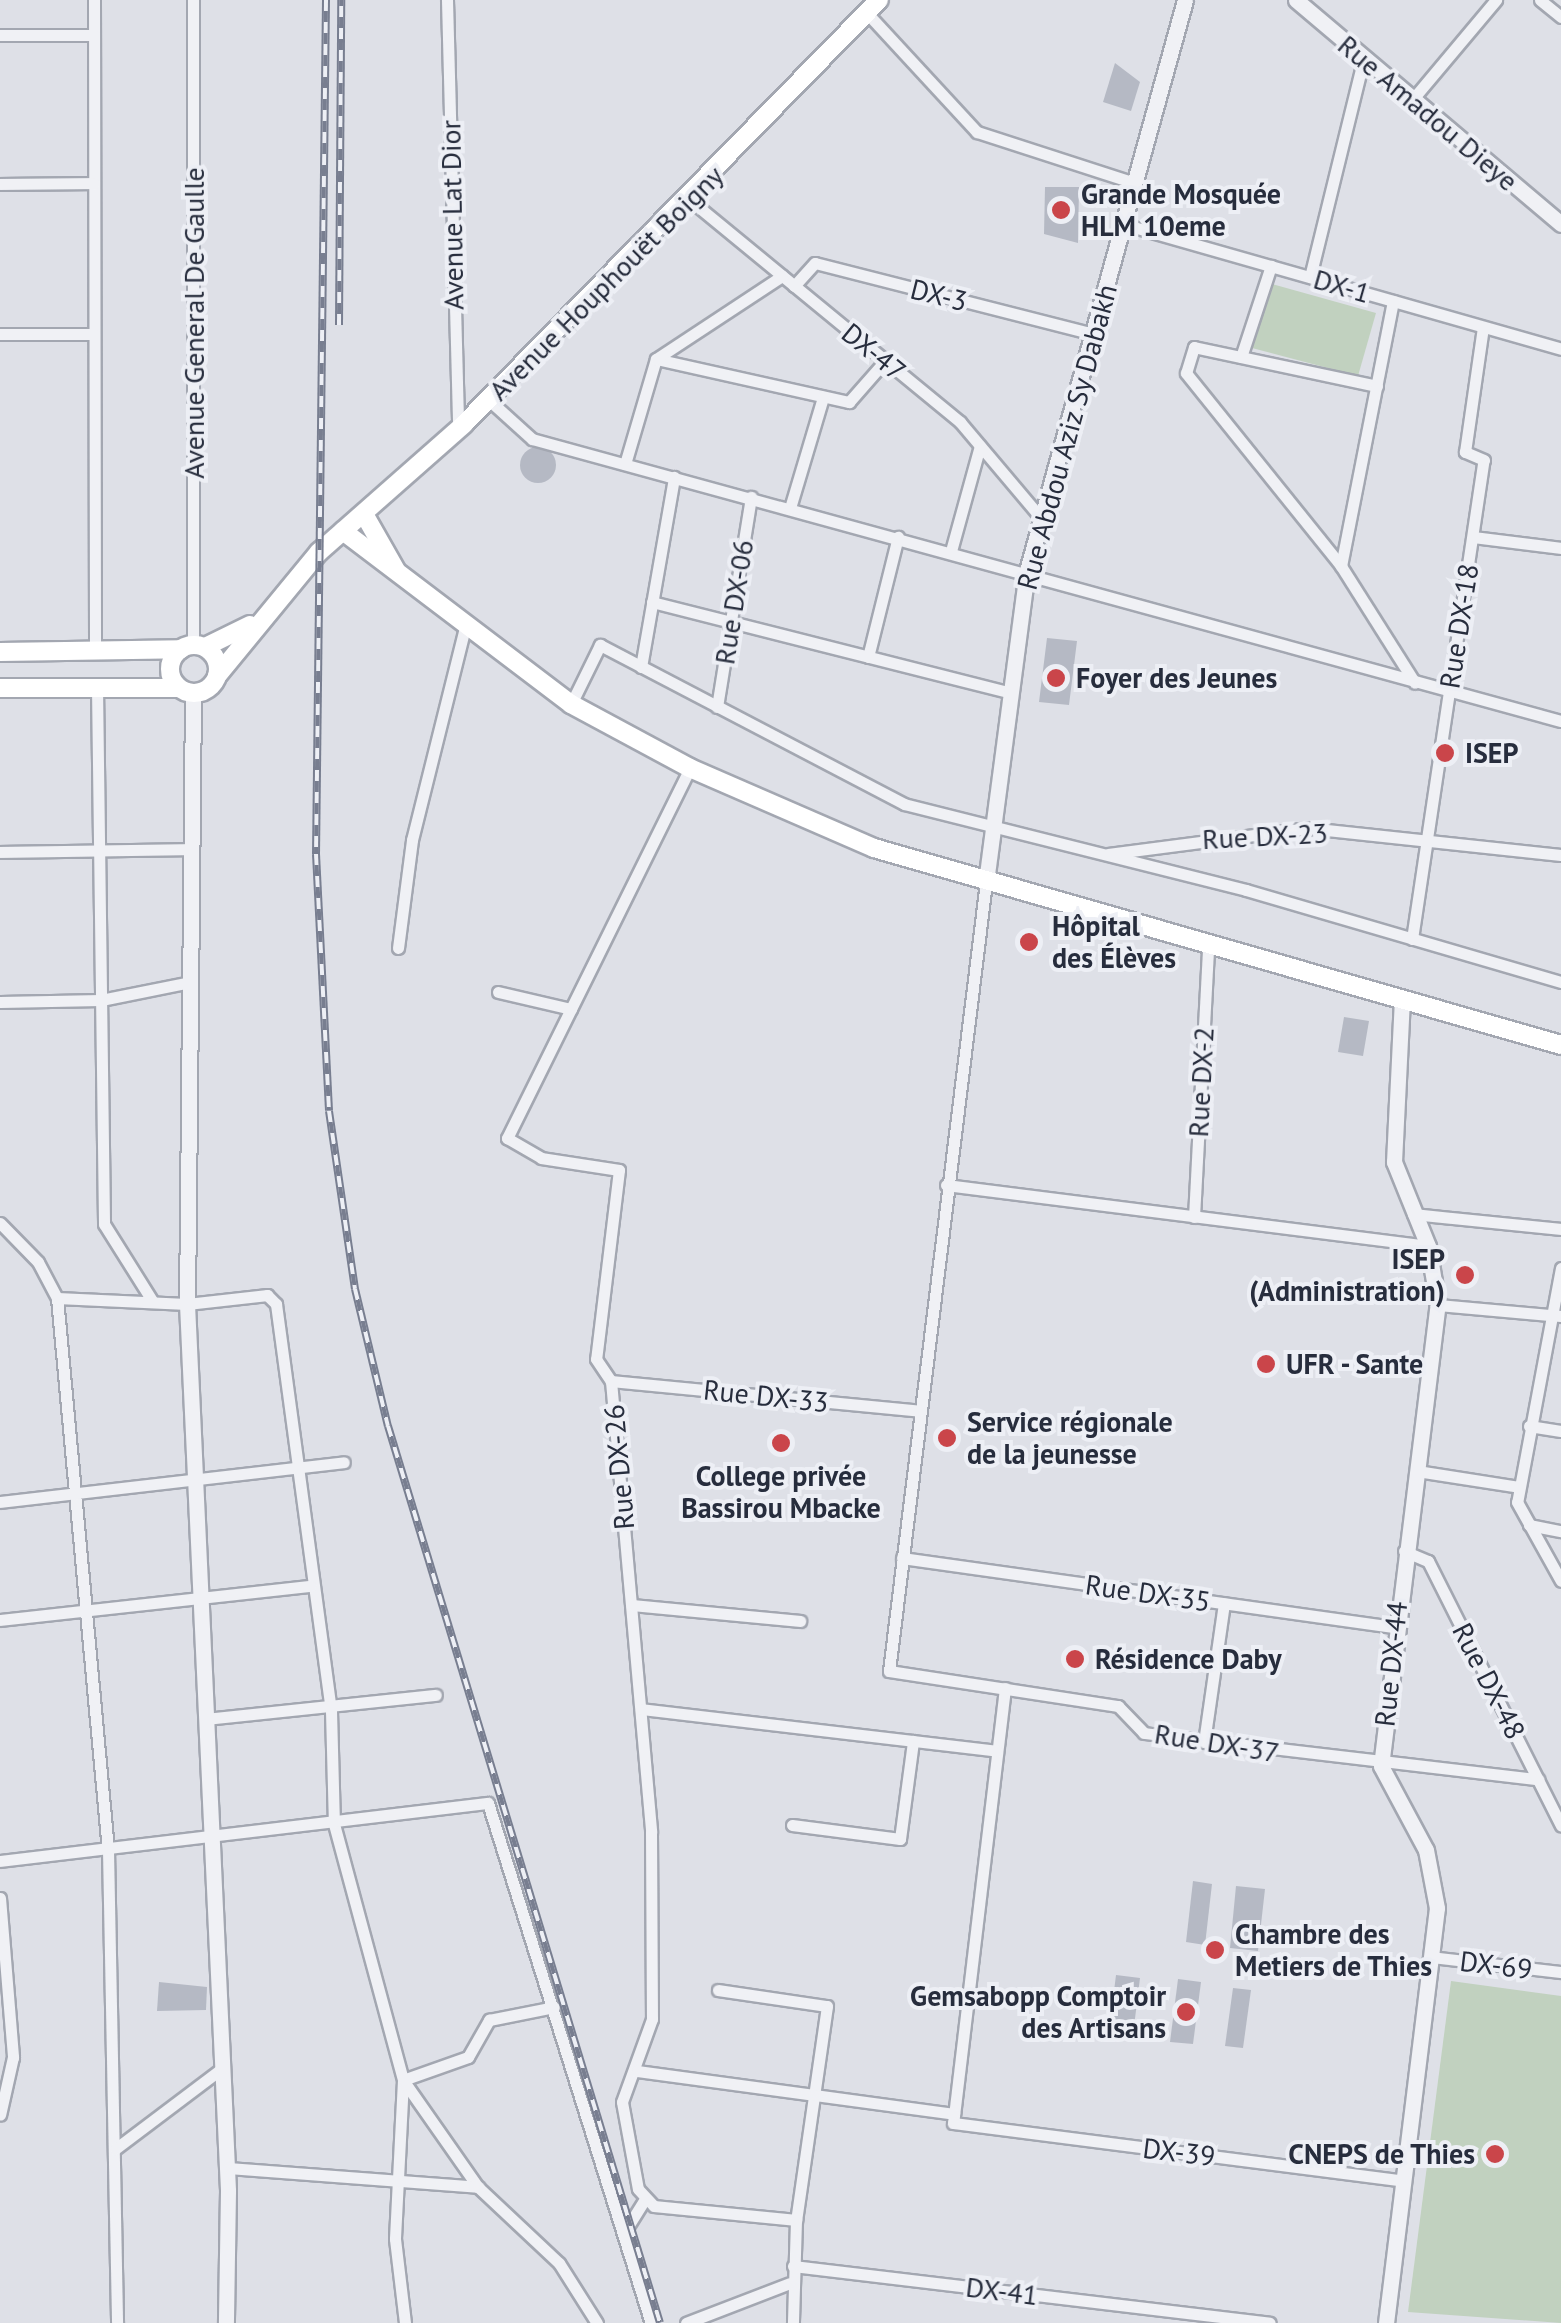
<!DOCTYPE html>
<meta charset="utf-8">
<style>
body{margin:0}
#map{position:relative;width:1561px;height:2323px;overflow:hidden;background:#dee0e7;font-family:"PT Sans",sans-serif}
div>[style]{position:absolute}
.green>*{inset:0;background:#c1d1bf}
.building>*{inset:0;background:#b5b9c4}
.round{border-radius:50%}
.roads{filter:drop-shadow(2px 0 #a3a7b1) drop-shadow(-2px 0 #a3a7b1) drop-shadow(0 2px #a3a7b1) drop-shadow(0 -2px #a3a7b1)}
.minor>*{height:11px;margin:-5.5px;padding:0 5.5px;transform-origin:5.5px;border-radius:5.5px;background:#f0f1f5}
.tertiary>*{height:15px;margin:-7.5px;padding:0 7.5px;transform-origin:7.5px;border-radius:7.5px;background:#f0f1f5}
.secondary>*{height:18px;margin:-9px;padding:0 9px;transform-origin:9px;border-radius:9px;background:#fff}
.secondary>.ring{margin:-9px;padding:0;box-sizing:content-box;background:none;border:18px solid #fff;border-radius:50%}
.rail>*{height:8px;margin-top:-4px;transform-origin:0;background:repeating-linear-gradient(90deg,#edeff5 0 11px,#787e90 0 22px);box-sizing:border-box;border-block:2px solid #787e90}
.dots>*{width:28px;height:28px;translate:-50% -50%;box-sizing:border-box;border:5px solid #edeff5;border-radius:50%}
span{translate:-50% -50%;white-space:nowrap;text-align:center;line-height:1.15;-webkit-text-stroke:8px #edeff5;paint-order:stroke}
.street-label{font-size:28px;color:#272d3d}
.poi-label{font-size:28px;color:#272d3d;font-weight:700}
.left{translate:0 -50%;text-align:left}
.right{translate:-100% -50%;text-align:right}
</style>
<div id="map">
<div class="green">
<i style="clip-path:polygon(1272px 284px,1376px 313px,1358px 376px,1252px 348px)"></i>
<i style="clip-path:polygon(1451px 1981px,1561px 1996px,1561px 2323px,1408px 2312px)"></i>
</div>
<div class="building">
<i style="clip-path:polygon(1115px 63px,1140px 82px,1131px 111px,1103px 102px)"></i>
<i style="clip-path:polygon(1045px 187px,1079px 187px,1078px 243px,1044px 234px)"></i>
<i class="round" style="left:520px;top:447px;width:36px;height:36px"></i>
<i style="clip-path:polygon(1047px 638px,1077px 641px,1069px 705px,1039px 702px)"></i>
<i style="clip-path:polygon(1344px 1017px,1369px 1021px,1363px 1056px,1338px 1052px)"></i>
<i style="clip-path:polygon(1193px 1881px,1212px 1884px,1205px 1945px,1186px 1942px)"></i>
<i style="clip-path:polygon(1236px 1886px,1265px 1889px,1258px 1951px,1230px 1948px)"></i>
<i style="clip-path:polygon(1116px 1975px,1140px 1978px,1133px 2035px,1109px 2032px)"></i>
<i style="clip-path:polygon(1178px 1979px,1201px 1982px,1193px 2044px,1170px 2042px)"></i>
<i style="clip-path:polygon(159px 1982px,207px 1987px,206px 2010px,157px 2011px)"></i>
<i style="clip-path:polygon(1233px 1988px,1251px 1990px,1243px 2048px,1225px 2046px)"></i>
</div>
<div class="roads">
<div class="minor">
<i style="left:94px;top:0;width:652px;rotate:89.91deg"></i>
<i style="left:447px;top:0;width:430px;rotate:88.5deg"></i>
<i style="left:1540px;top:0;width:27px;rotate:39deg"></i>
<i style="left:867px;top:13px;width:162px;rotate:47.3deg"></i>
<i style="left:977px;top:132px;width:166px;rotate:17.9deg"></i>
<i style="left:0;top:35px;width:94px"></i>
<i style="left:1412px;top:100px;width:131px;rotate:-50deg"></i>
<i style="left:0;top:184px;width:94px;rotate:-0.6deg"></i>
<i style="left:690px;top:200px;width:350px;rotate:39.4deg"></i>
<i style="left:960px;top:422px;width:127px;rotate:49.8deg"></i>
<i style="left:1123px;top:224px;width:455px;rotate:15.9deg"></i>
<i style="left:1310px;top:277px;width:221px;rotate:-76.2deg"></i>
<i style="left:794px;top:286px;width:31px;rotate:-48deg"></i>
<i style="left:815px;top:263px;width:287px;rotate:14.3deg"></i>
<i style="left:0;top:334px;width:94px"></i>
<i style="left:1241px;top:357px;width:96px;rotate:-71.8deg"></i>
<i style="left:656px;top:359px;width:198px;rotate:12.6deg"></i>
<i style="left:849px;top:402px;width:55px;rotate:-48.7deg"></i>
<i style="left:1377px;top:386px;width:187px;rotate:-168deg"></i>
<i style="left:1194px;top:347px;width:27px;rotate:107deg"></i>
<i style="left:1186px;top:373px;width:248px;rotate:51.2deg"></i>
<i style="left:1341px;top:566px;width:138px;rotate:57.7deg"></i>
<i style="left:489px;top:400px;width:58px;rotate:42.2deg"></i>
<i style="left:532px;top:439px;width:1067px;rotate:15.33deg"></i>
<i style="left:625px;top:464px;width:109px;rotate:-73.6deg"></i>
<i style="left:656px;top:359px;width:151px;rotate:-33.4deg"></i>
<i style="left:790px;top:508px;width:116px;rotate:-73.4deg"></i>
<i style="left:1473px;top:537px;width:89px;rotate:7.1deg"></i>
<i style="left:951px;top:551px;width:109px;rotate:-74.6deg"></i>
<i style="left:1341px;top:566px;width:270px;rotate:-78.9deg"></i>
<i style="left:652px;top:602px;width:370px;rotate:14.2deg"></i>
<i style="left:193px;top:645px;width:645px;rotate:-90deg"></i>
<i style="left:868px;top:657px;width:124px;rotate:-76deg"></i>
<i style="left:641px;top:667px;width:193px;rotate:-80.1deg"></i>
<i style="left:97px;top:687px;width:537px;rotate:89.25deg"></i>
<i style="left:104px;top:1224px;width:92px;rotate:57.9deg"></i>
<i style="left:571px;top:704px;width:66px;rotate:-63.8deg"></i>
<i style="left:600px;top:645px;width:343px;rotate:27.6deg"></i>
<i style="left:904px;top:804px;width:353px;rotate:14.1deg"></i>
<i style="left:1246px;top:890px;width:328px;rotate:16.3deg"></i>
<i style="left:717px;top:707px;width:213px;rotate:-80.8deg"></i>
<i style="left:690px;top:768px;width:413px;rotate:116.3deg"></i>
<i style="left:507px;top:1138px;width:39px;rotate:30deg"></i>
<i style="left:541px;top:1158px;width:79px;rotate:8.7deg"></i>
<i style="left:619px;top:1170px;width:190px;rotate:96.9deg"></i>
<i style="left:596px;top:1359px;width:27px;rotate:56deg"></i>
<i style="left:611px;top:1381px;width:453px;rotate:84.9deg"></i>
<i style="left:651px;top:1832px;width:187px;rotate:89.7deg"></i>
<i style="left:652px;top:2019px;width:88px;rotate:109.9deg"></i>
<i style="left:622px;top:2102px;width:88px;rotate:79.6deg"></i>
<i style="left:638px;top:2189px;width:23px;rotate:47deg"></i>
<i style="left:654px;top:2206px;width:143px;rotate:5.6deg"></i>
<i style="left:0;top:852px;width:192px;rotate:-0.9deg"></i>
<i style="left:1108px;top:854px;width:202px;rotate:-7.4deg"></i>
<i style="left:1308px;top:828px;width:254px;rotate:6.1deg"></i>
<i style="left:986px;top:882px;width:795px;rotate:97.01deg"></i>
<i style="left:889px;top:1671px;width:232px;rotate:8.7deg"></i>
<i style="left:1118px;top:1706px;width:37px;rotate:46deg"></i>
<i style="left:1144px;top:1733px;width:397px;rotate:6.7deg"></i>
<i style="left:1412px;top:939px;width:484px;rotate:-81.5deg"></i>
<i style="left:1484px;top:460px;width:21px;rotate:-157deg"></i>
<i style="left:1465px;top:452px;width:126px;rotate:-81.8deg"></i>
<i style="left:398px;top:948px;width:109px;rotate:-82.6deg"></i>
<i style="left:412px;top:840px;width:219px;rotate:-76deg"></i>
<i style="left:498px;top:992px;width:75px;rotate:13.1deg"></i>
<i style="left:0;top:1002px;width:101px;rotate:-1.1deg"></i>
<i style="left:101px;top:1000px;width:92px;rotate:-11.3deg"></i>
<i style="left:946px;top:1185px;width:486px;rotate:7.2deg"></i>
<i style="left:1413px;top:1214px;width:149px;rotate:5.8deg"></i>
<i style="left:1194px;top:1217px;width:270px;rotate:-87deg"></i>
<i style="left:0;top:1223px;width:54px;rotate:45.7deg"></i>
<i style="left:38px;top:1262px;width:41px;rotate:62.2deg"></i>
<i style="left:57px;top:1298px;width:554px;rotate:84.72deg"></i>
<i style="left:108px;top:1850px;width:473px;rotate:88.9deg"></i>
<i style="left:1561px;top:1268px;width:238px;rotate:100.6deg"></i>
<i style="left:1517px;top:1502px;width:90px;rotate:60.9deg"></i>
<i style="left:57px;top:1298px;width:130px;rotate:2.6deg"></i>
<i style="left:187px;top:1304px;width:81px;rotate:-6.4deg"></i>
<i style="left:267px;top:1295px;width:13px;rotate:45deg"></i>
<i style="left:276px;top:1304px;width:411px;rotate:82.3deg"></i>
<i style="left:331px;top:1711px;width:113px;rotate:88.5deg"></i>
<i style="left:334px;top:1824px;width:265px;rotate:74.9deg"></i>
<i style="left:403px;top:2080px;width:159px;rotate:92.9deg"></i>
<i style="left:395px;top:2239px;width:85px;rotate:83.2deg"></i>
<i style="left:1438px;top:1305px;width:123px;rotate:5.1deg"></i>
<i style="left:611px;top:1381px;width:310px;rotate:5.5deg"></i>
<i style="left:1529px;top:1426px;width:32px;rotate:9deg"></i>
<i style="left:1417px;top:1471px;width:103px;rotate:8.9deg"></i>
<i style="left:0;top:1502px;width:346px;rotate:-6.6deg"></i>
<i style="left:1529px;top:1525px;width:33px;rotate:11deg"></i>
<i style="left:1404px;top:1551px;width:26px;rotate:23deg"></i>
<i style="left:1428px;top:1561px;width:296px;rotate:63.3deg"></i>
<i style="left:902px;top:1558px;width:496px;rotate:8deg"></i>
<i style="left:632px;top:1605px;width:169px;rotate:5.4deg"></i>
<i style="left:0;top:1620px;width:312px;rotate:-6.3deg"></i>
<i style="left:1005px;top:1688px;width:438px;rotate:96.8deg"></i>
<i style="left:953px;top:2123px;width:455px;rotate:7.3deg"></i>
<i style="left:641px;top:1709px;width:358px;rotate:6.7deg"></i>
<i style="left:206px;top:1719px;width:231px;rotate:-6deg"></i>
<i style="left:1204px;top:1742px;width:140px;rotate:-81.8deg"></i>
<i style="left:792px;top:1825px;width:109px;rotate:7.4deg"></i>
<i style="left:900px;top:1839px;width:99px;rotate:-82.4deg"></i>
<i style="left:0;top:1861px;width:491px;rotate:-6.8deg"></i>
<i style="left:488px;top:1803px;width:545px;rotate:72.6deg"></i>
<i style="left:0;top:1898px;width:160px;rotate:85.3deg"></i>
<i style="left:13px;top:2057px;width:59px;rotate:102.6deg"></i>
<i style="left:1431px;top:1957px;width:131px;rotate:6.6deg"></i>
<i style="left:718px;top:1990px;width:110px;rotate:8.4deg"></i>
<i style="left:827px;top:2006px;width:216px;rotate:98.2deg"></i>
<i style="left:796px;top:2220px;width:103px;rotate:91.7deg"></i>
<i style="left:637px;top:2071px;width:320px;rotate:7.7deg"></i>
<i style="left:403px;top:2080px;width:69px;rotate:-19.5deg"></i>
<i style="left:468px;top:2057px;width:43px;rotate:-60.4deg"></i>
<i style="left:489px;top:2020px;width:66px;rotate:-11.3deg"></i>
<i style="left:403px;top:2080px;width:131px;rotate:55deg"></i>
<i style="left:115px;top:2149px;width:133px;rotate:-37deg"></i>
<i style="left:227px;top:2168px;width:252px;rotate:4.3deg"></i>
<i style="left:478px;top:2187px;width:111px;rotate:43.2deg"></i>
<i style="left:559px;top:2263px;width:71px;rotate:57.7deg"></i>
<i style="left:625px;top:2231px;width:36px;rotate:-58deg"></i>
<i style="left:793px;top:2266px;width:480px;rotate:6.8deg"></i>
<i style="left:686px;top:2323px;width:111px;rotate:-21deg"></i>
</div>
<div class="tertiary">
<i style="left:1296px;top:0;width:347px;rotate:40.2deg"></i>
<i style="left:193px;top:693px;width:611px;rotate:90.56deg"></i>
<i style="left:187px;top:1304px;width:888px;rotate:87.35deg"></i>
<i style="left:228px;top:2191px;width:132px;rotate:90.9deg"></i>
<i style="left:986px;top:882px;width:314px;rotate:-82.5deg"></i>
<i style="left:1027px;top:571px;width:592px;rotate:-74.53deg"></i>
<i style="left:1386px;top:2323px;width:418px;rotate:-83deg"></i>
<i style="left:1437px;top:1908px;width:59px;rotate:-100.7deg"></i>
<i style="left:1426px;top:1850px;width:95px;rotate:-118.2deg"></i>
<i style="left:1381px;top:1766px;width:465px;rotate:-83deg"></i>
<i style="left:1438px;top:1305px;width:60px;rotate:-99.6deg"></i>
<i style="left:1428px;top:1246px;width:91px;rotate:-112deg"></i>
<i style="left:1394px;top:1162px;width:163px;rotate:-87.2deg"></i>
</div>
<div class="secondary">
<i style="left:364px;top:514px;width:64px;rotate:60.3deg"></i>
<i style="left:343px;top:531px;width:286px;rotate:37.2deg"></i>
<i style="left:571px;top:704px;width:135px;rotate:28.3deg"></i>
<i style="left:690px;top:768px;width:201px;rotate:23.5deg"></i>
<i style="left:874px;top:848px;width:715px;rotate:16deg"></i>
<i class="ring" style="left:170px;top:645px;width:30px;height:30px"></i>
<i style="left:205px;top:647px;width:50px;rotate:-26.1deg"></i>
<i style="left:0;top:652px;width:181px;rotate:-0.9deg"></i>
<i style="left:217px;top:676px;width:161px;rotate:-50.6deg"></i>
<i style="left:319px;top:552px;width:193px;rotate:-41.4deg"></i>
<i style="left:464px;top:424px;width:593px;rotate:-45.61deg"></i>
<i style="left:0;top:688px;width:179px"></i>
</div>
</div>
<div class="rail">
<i style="left:326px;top:0;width:854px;rotate:90.67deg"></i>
<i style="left:316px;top:854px;width:257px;rotate:87.1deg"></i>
<i style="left:329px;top:1111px;width:180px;rotate:81.7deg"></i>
<i style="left:355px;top:1289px;width:141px;rotate:76.5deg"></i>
<i style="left:388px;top:1426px;width:937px;rotate:73.13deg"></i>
<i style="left:339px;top:325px;width:325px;rotate:-89.6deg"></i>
</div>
<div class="dots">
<i style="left:1061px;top:210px;background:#ca454a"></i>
<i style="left:1056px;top:678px;background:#ca454a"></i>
<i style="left:1445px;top:753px;background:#ca454a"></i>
<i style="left:1029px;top:942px;background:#ca454a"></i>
<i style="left:1465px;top:1275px;background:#ca454a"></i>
<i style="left:1266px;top:1364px;background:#ca454a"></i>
<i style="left:947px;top:1438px;background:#ca454a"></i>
<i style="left:781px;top:1443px;background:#ca454a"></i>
<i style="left:1075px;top:1659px;background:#ca454a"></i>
<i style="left:1215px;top:1950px;background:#ca454a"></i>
<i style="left:1186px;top:2012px;background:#ca454a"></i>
<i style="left:1495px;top:2154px;background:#ca454a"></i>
</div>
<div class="street-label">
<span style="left:1428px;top:113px;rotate:40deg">Rue Amadou Dieye</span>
<span style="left:452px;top:215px;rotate:-91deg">Avenue Lat Dior</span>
<span style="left:606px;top:283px;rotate:-45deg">Avenue Houphouët Boigny</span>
<span style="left:1342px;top:286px;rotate:16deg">DX-1</span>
<span style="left:939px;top:295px;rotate:14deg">DX-3</span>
<span style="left:194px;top:323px;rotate:-90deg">Avenue General De Gaulle</span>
<span style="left:874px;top:352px;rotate:39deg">DX-47</span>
<span style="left:1067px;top:437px;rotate:-75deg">Rue Abdou Aziz Sy Dabakh</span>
<span style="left:734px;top:602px;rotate:-81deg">Rue DX-06</span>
<span style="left:1459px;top:626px;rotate:-81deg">Rue DX-18</span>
<span style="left:1265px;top:836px;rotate:-3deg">Rue DX-23</span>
<span style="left:1201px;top:1082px;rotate:-87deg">Rue DX-2</span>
<span style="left:766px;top:1396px;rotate:6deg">Rue DX-33</span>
<span style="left:619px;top:1467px;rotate:-95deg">Rue DX-26</span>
<span style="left:1148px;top:1593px;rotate:8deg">Rue DX-35</span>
<span style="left:1391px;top:1664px;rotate:-84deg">Rue DX-44</span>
<span style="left:1489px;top:1681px;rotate:63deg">Rue DX-48</span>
<span style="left:1217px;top:1743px;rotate:9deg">Rue DX-37</span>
<span style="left:1496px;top:1965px;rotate:7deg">DX-69</span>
<span style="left:1179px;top:2152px;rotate:7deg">DX-39</span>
<span style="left:1002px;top:2291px;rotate:7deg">DX-41</span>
</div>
<div class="poi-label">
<span class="left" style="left:1081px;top:210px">Grande Mosquée<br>HLM 10eme</span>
<span class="left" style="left:1076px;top:678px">Foyer des Jeunes</span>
<span class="left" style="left:1465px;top:753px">ISEP</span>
<span class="left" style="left:1052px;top:942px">Hôpital<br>des Élèves</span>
<span class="right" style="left:1445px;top:1275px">ISEP<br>(Administration)</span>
<span class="left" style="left:1286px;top:1364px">UFR - Sante</span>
<span class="left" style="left:967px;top:1438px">Service régionale<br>de la jeunesse</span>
<span style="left:781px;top:1492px">College privée<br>Bassirou Mbacke</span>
<span class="left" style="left:1095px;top:1659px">Résidence Daby</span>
<span class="left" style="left:1235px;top:1950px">Chambre des<br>Metiers de Thies</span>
<span class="right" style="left:1166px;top:2012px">Gemsabopp Comptoir<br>des Artisans</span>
<span class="right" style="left:1475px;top:2154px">CNEPS de Thies</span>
</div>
</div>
